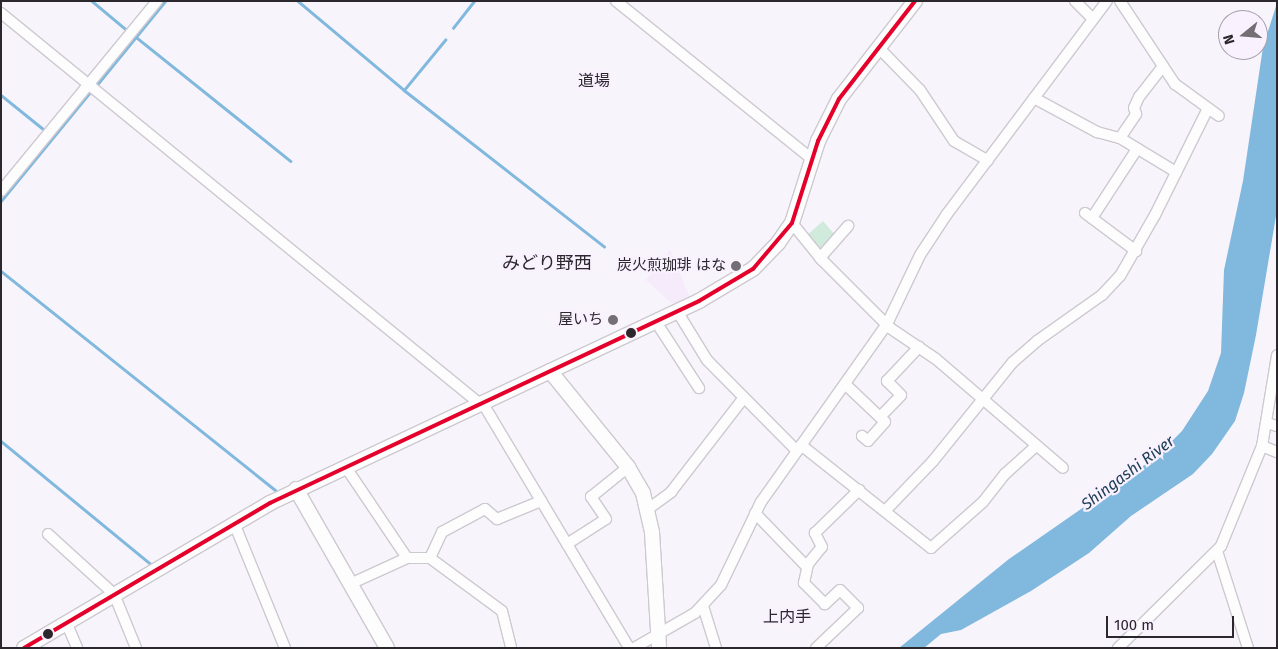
<!DOCTYPE html>
<meta charset="utf-8">
<style>
body{margin:0}
#map{position:relative;width:1278px;height:649px;overflow:hidden;background:#f8f4fb;font-family:"Fira Sans","Noto Sans JP",sans-serif}
div>[style]{position:absolute}
.built>*{inset:0;background:#f5ebfa}
.green>*{inset:0;background:#d0eadb}
.water>*{inset:0;background:#80b8de}
.stream>*{height:2.5px;margin:-1.25px;padding:0 1.25px;transform-origin:1.25px;border-radius:1.25px;background:#80b8de}
.roads{filter:drop-shadow(1px 0 #cdc9d0) drop-shadow(-1px 0 #cdc9d0) drop-shadow(0 1px #cdc9d0) drop-shadow(0 -1px #cdc9d0)}
.street>*{height:10px;margin:-5px;padding:0 5px;transform-origin:5px;border-radius:5px;background:#fefdfe}
.secondary>*{height:14px;margin:-7px;padding:0 7px;transform-origin:7px;border-radius:7px;background:#fefdfe}
.bus-1>*{height:4px;margin:-2px;padding:0 2px;transform-origin:2px;border-radius:2px;background:#e4002b}
.dots>*{width:14px;height:14px;translate:-50% -50%;box-sizing:border-box;border:2px solid #f9f1fe;border-radius:50%}
span{translate:-50% -50%;white-space:nowrap;text-align:center;line-height:1.15;-webkit-text-stroke:4.5px #f9f1fe;paint-order:stroke}
.poi-label{font-size:15px;color:#2b272c}
.right{translate:-100% -50%;text-align:right}
.neighbourhood-label{font-size:16px;color:#2b272c}
.water-label{font-size:16px;color:#1e4158;font-style:italic}
.quarter-label{font-size:18px;color:#2b272c}
.frame{position:absolute;inset:0;border:2px solid #2b272c;pointer-events:none}
.north{position:absolute;left:1218px;top:10px;width:50px;height:50px;box-sizing:border-box;background:#f9f1fe;border:1px solid #a7a0aa;border-radius:50%;rotate:253deg;font-size:14px;font-weight:700;line-height:20px;text-align:center;color:#2b272c}
.north::after{content:'';display:block;margin:auto;width:18px;height:22px;background:#736f74;clip-path:polygon(50% 0,100% 100%,50% 72%,0 100%)}
.scale{position:absolute;left:1106px;top:616px;width:128px;height:22px;box-sizing:border-box;border:2px solid #2b272c;border-top:0;padding-left:6px;font-size:15px;line-height:18px;white-space:nowrap;color:#2b272c;-webkit-text-stroke:4px #f9f1fe;paint-order:stroke}
</style>
<div id="map">
<div class="built">
<i style="clip-path:polygon(670px 250px,691px 300px,676px 307px,646px 280px)"></i>
</div>
<div class="green">
<i style="clip-path:polygon(823px 221px,836px 236px,818px 251px,806px 236px)"></i>
</div>
<div class="water">
<i style="clip-path:polygon(1277px 3px,1277px 210px,1256px 335px,1244px 393px,1235px 421px,1212px 454px,1193px 474px,1131px 516px,1089px 553px,1031px 591px,961px 630px,941px 634px,924px 648px,899px 648px,1009px 559px,1156px 457px,1182px 431px,1208px 391px,1221px 353px,1224px 270px,1243px 181px,1263px 47px)"></i>
</div>
<div class="stream">
<i style="left:92px;top:1px;width:47px;rotate:39.8deg"></i>
<i style="left:298px;top:1px;width:138px;rotate:40deg"></i>
<i style="left:404px;top:90px;width:254px;rotate:38deg"></i>
<i style="left:453px;top:28px;width:34px;rotate:-52deg"></i>
<i style="left:136px;top:37px;width:198px;rotate:38.7deg"></i>
<i style="left:96px;top:86px;width:109px;rotate:-50.9deg"></i>
<i style="left:404px;top:90px;width:65px;rotate:-50.6deg"></i>
<i style="left:1px;top:95px;width:59px;rotate:38.8deg"></i>
<i style="left:1px;top:201px;width:144px;rotate:-50.7deg"></i>
<i style="left:1px;top:271px;width:351px;rotate:38.6deg"></i>
<i style="left:1px;top:441px;width:194px;rotate:39.4deg"></i>
</div>
<div class="roads">
<div class="street">
<i style="left:616px;top:1px;width:252px;rotate:38.9deg"></i>
<i style="left:1075px;top:1px;width:25px;rotate:45deg"></i>
<i style="left:1120px;top:1px;width:100px;rotate:56.5deg"></i>
<i style="left:1175px;top:84px;width:54px;rotate:36deg"></i>
<i style="left:1px;top:13px;width:617px;rotate:39.21deg"></i>
<i style="left:878px;top:47px;width:60px;rotate:45.7deg"></i>
<i style="left:920px;top:90px;width:61px;rotate:56.3deg"></i>
<i style="left:954px;top:141px;width:39px;rotate:30deg"></i>
<i style="left:1034px;top:98px;width:72px;rotate:28.4deg"></i>
<i style="left:1097px;top:132px;width:24px;rotate:15deg"></i>
<i style="left:1120px;top:138px;width:66px;rotate:31.3deg"></i>
<i style="left:1120px;top:138px;width:29px;rotate:-56deg"></i>
<i style="left:1136px;top:114px;width:6px;rotate:-108deg"></i>
<i style="left:1134px;top:108px;width:12px;rotate:-66deg"></i>
<i style="left:1139px;top:97px;width:39px;rotate:-52deg"></i>
<i style="left:1px;top:191px;width:246px;rotate:-50.6deg"></i>
<i style="left:1085px;top:213px;width:64px;rotate:36.7deg"></i>
<i style="left:1092px;top:218px;width:82px;rotate:-56.9deg"></i>
<i style="left:792px;top:223px;width:48px;rotate:51deg"></i>
<i style="left:822px;top:260px;width:96px;rotate:45deg"></i>
<i style="left:890px;top:328px;width:55px;rotate:34deg"></i>
<i style="left:936px;top:359px;width:167px;rotate:40.6deg"></i>
<i style="left:820px;top:258px;width:43px;rotate:-48.8deg"></i>
<i style="left:677px;top:311px;width:57px;rotate:58.5deg"></i>
<i style="left:707px;top:360px;width:128px;rotate:45.3deg"></i>
<i style="left:656px;top:322px;width:79px;rotate:56.9deg"></i>
<i style="left:845px;top:384px;width:55px;rotate:43.5deg"></i>
<i style="left:885px;top:422px;width:25px;rotate:132deg"></i>
<i style="left:868px;top:441px;width:8px;rotate:-140deg"></i>
<i style="left:482px;top:402px;width:287px;rotate:59.1deg"></i>
<i style="left:880px;top:417px;width:30px;rotate:-46deg"></i>
<i style="left:901px;top:395px;width:20px;rotate:-135deg"></i>
<i style="left:887px;top:381px;width:47px;rotate:-46.7deg"></i>
<i style="left:1267px;top:423px;width:10px;rotate:17deg"></i>
<i style="left:801px;top:445px;width:166px;rotate:38.4deg"></i>
<i style="left:931px;top:548px;width:69px;rotate:-41.5deg"></i>
<i style="left:983px;top:502px;width:36px;rotate:-52deg"></i>
<i style="left:1005px;top:474px;width:42px;rotate:-42.1deg"></i>
<i style="left:1262px;top:446px;width:16px;rotate:22deg"></i>
<i style="left:345px;top:466px;width:111px;rotate:56deg"></i>
<i style="left:648px;top:509px;width:29px;rotate:-36deg"></i>
<i style="left:671px;top:492px;width:118px;rotate:-52.3deg"></i>
<i style="left:885px;top:511px;width:69px;rotate:-46.2deg"></i>
<i style="left:933px;top:461px;width:127px;rotate:-51.1deg"></i>
<i style="left:1013px;top:362px;width:32px;rotate:-41deg"></i>
<i style="left:1037px;top:341px;width:80px;rotate:-35.3deg"></i>
<i style="left:1102px;top:295px;width:26px;rotate:-47deg"></i>
<i style="left:1120px;top:276px;width:70px;rotate:-60.2deg"></i>
<i style="left:1155px;top:215px;width:119px;rotate:-63.6deg"></i>
<i style="left:755px;top:513px;width:75px;rotate:46.1deg"></i>
<i style="left:234px;top:523px;width:135px;rotate:67.8deg"></i>
<i style="left:48px;top:534px;width:89px;rotate:42.3deg"></i>
<i style="left:114px;top:594px;width:58px;rotate:67.8deg"></i>
<i style="left:567px;top:544px;width:46px;rotate:-32.7deg"></i>
<i style="left:606px;top:519px;width:27px;rotate:-124deg"></i>
<i style="left:591px;top:497px;width:48px;rotate:-39deg"></i>
<i style="left:1217px;top:551px;width:102px;rotate:72.3deg"></i>
<i style="left:430px;top:558px;width:29px;rotate:-65deg"></i>
<i style="left:442px;top:532px;width:49px;rotate:-28.1deg"></i>
<i style="left:485px;top:509px;width:16px;rotate:40deg"></i>
<i style="left:497px;top:519px;width:48px;rotate:-22.2deg"></i>
<i style="left:350px;top:584px;width:63px;rotate:-24.5deg"></i>
<i style="left:407px;top:558px;width:23px"></i>
<i style="left:430px;top:558px;width:89px;rotate:36.4deg"></i>
<i style="left:502px;top:611px;width:38px;rotate:76deg"></i>
<i style="left:703px;top:606px;width:44px;rotate:72.8deg"></i>
<i style="left:67px;top:624px;width:26px;rotate:67deg"></i>
<i style="left:634px;top:648px;width:70px;rotate:-29.8deg"></i>
<i style="left:695px;top:613px;width:38px;rotate:-47deg"></i>
<i style="left:721px;top:585px;width:92px;rotate:-64.3deg"></i>
<i style="left:761px;top:502px;width:218px;rotate:-54.7deg"></i>
<i style="left:887px;top:324px;width:76px;rotate:-64.4deg"></i>
<i style="left:920px;top:255px;width:49px;rotate:-56.6deg"></i>
<i style="left:947px;top:214px;width:266px;rotate:-53.1deg"></i>
<i style="left:816px;top:648px;width:58px;rotate:-43.6deg"></i>
<i style="left:858px;top:608px;width:25px;rotate:-135deg"></i>
<i style="left:840px;top:590px;width:21px;rotate:137deg"></i>
<i style="left:825px;top:604px;width:30px;rotate:-135deg"></i>
<i style="left:804px;top:583px;width:19px;rotate:-78deg"></i>
<i style="left:808px;top:564px;width:22px;rotate:-51deg"></i>
<i style="left:822px;top:547px;width:16px;rotate:-117deg"></i>
<i style="left:815px;top:533px;width:62px;rotate:-44.3deg"></i>
<i style="left:1118px;top:648px;width:145px;rotate:-44.7deg"></i>
<i style="left:1221px;top:546px;width:108px;rotate:-67.7deg"></i>
<i style="left:1262px;top:446px;width:92px;rotate:-80.6deg"></i>
</div>
<div class="secondary">
<i style="left:550px;top:371px;width:124px;rotate:50.9deg"></i>
<i style="left:628px;top:467px;width:30px;rotate:60deg"></i>
<i style="left:643px;top:493px;width:40px;rotate:77deg"></i>
<i style="left:652px;top:532px;width:116px;rotate:86.5deg"></i>
<i style="left:296px;top:489px;width:183px;rotate:60.2deg"></i>
<i style="left:24px;top:648px;width:286px;rotate:-30.5deg"></i>
<i style="left:270px;top:503px;width:474px;rotate:-25.2deg"></i>
<i style="left:699px;top:301px;width:63px;rotate:-30.7deg"></i>
<i style="left:753px;top:269px;width:36px;rotate:-46deg"></i>
<i style="left:778px;top:243px;width:24px;rotate:-55deg"></i>
<i style="left:792px;top:223px;width:86px;rotate:-72.4deg"></i>
<i style="left:818px;top:141px;width:47px;rotate:-63.4deg"></i>
<i style="left:839px;top:99px;width:124px;rotate:-52.2deg"></i>
</div>
</div>
<div class="bus-1">
<i style="left:24px;top:648px;width:286px;rotate:-30.5deg"></i>
<i style="left:270px;top:503px;width:474px;rotate:-25.2deg"></i>
<i style="left:699px;top:301px;width:63px;rotate:-30.7deg"></i>
<i style="left:753px;top:269px;width:60px;rotate:-49.7deg"></i>
<i style="left:792px;top:223px;width:86px;rotate:-72.4deg"></i>
<i style="left:818px;top:141px;width:47px;rotate:-63.4deg"></i>
<i style="left:839px;top:99px;width:124px;rotate:-52.2deg"></i>
</div>
<div class="dots">
<i style="left:736px;top:266px;background:#736f74"></i>
<i style="left:613px;top:320px;background:#736f74"></i>
<i style="left:631px;top:333px;background:#2b272c"></i>
<i style="left:48px;top:634px;background:#2b272c"></i>
</div>
<div class="poi-label">
<span class="right" style="left:726px;top:266px">炭火煎珈琲 はな</span>
<span class="right" style="left:603px;top:320px">屋いち</span>
</div>
<div class="neighbourhood-label">
<span style="left:594px;top:81px">道場</span>
<span style="left:787px;top:617px">上内手</span>
</div>
<div class="water-label">
<span style="left:1128px;top:473px;rotate:-37deg">Shingashi River</span>
</div>
<div class="quarter-label">
<span style="left:547px;top:263px">みどり野西</span>
</div>
<div class="frame"></div>
<div class="north">N</div>
<div class="scale">100 m</div>
</div>
